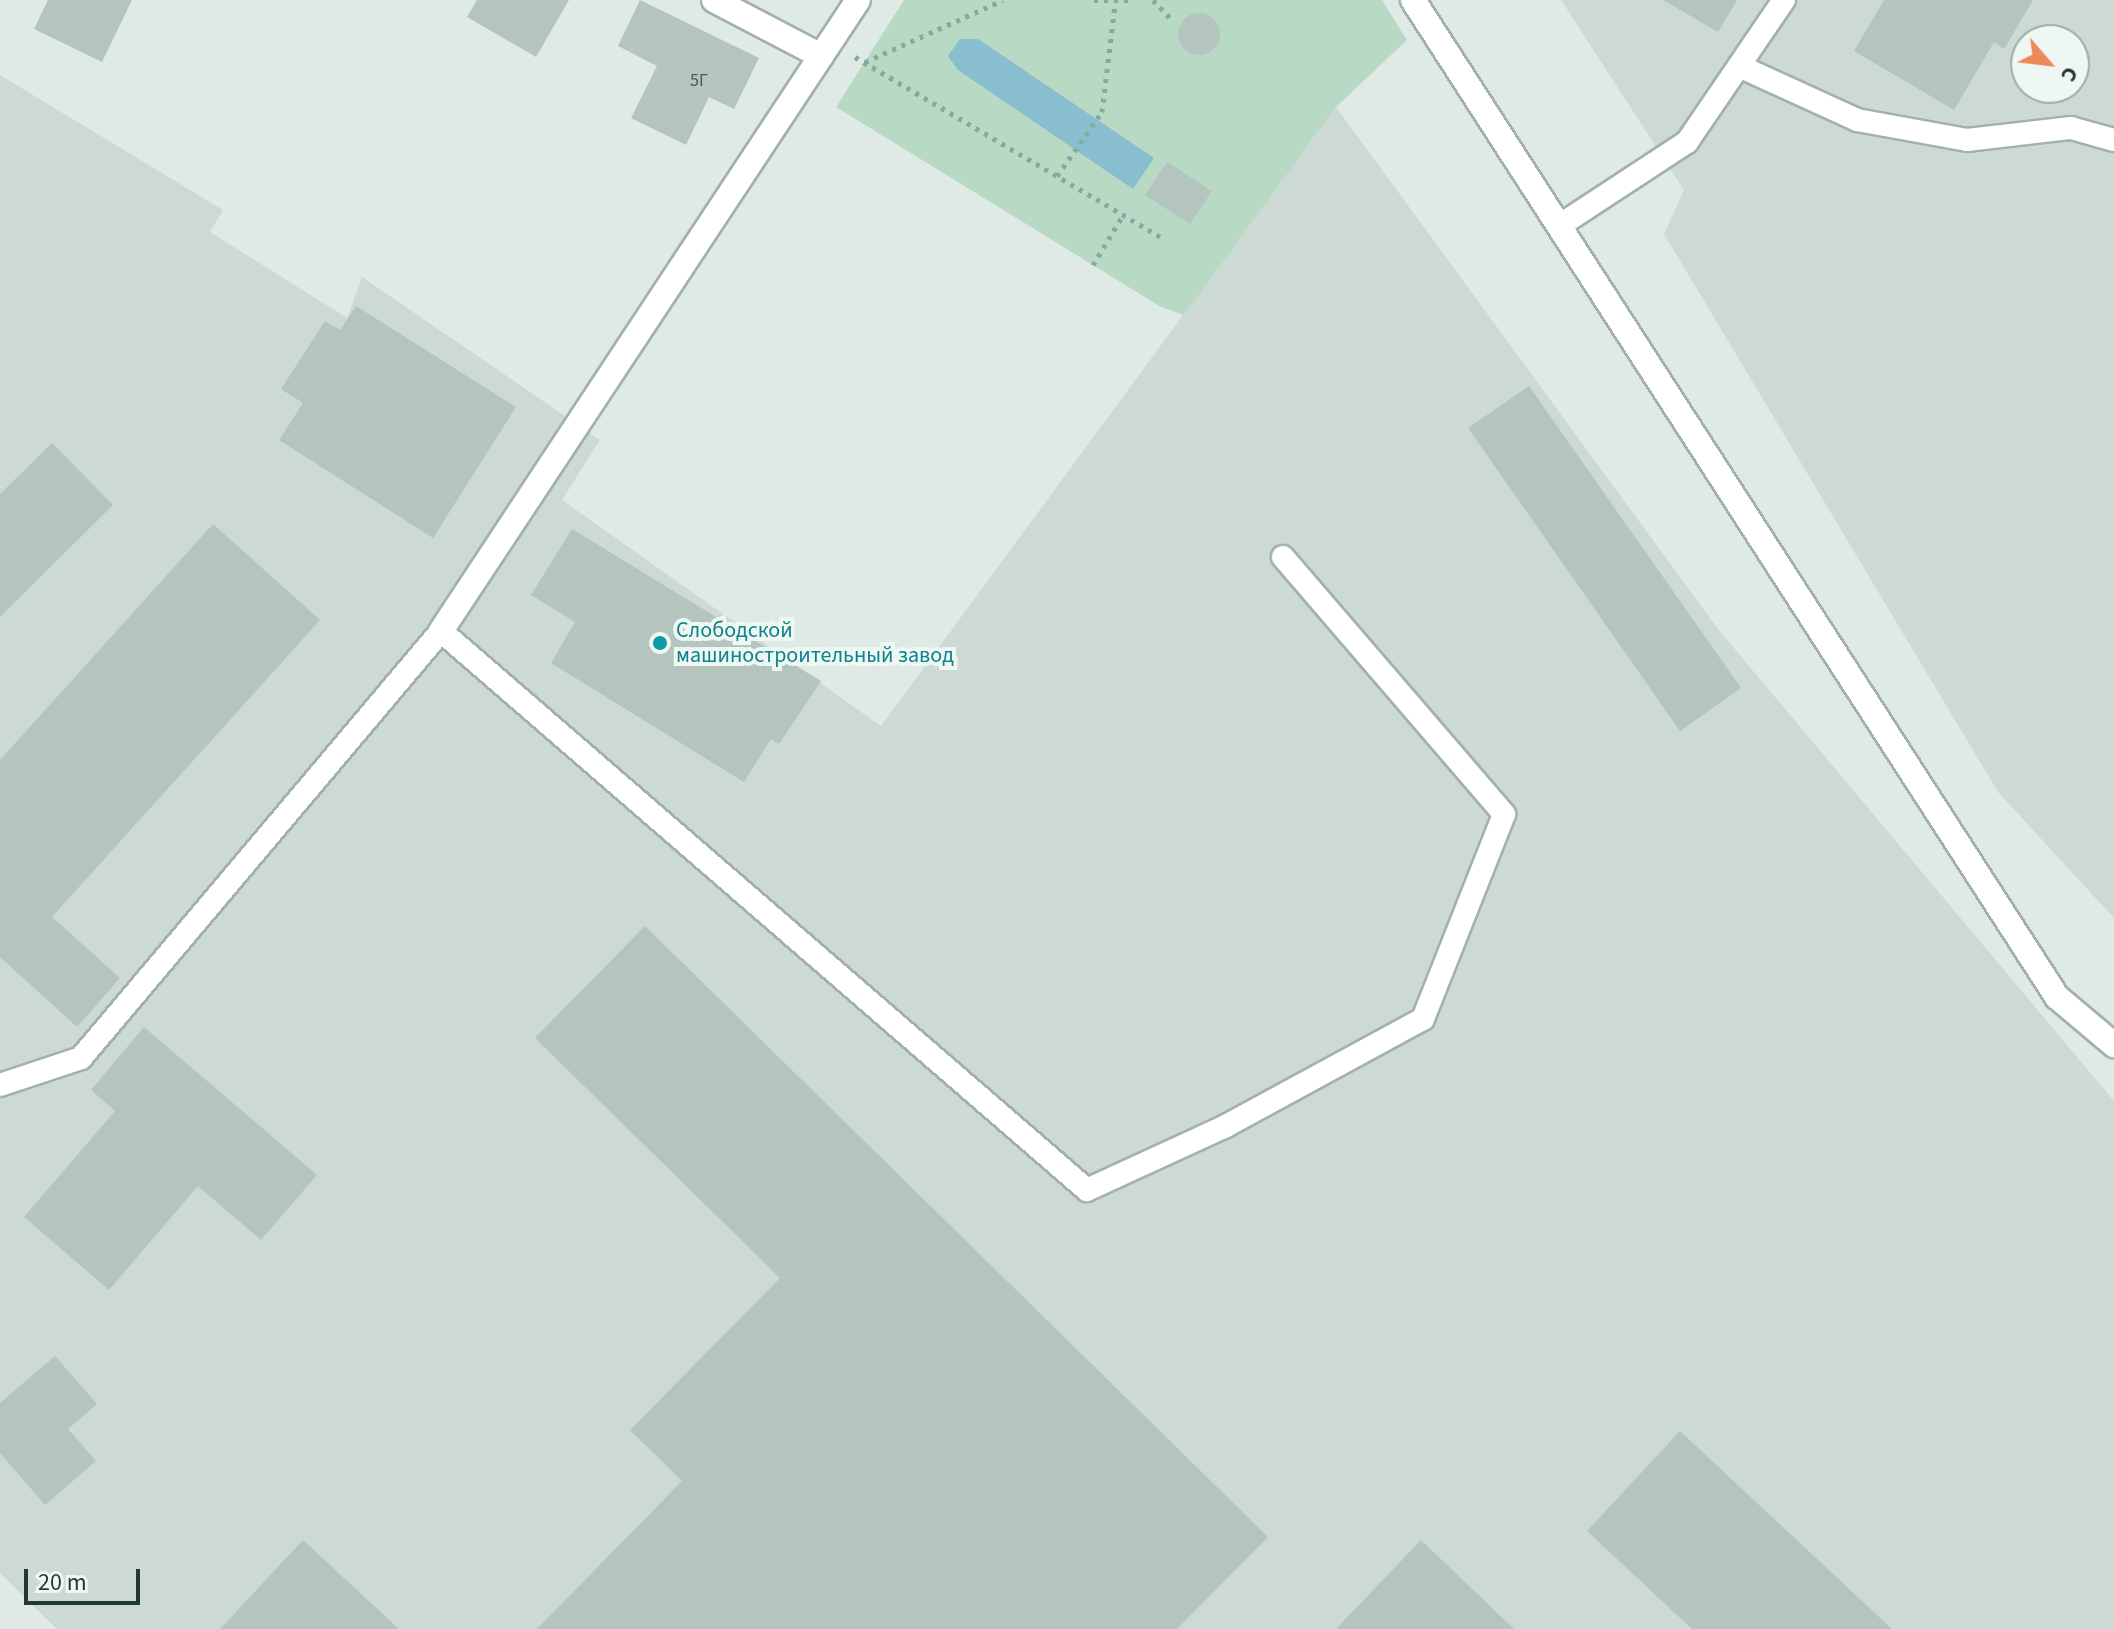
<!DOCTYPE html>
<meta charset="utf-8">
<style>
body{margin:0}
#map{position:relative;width:2114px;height:1629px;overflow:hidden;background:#dfeae6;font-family:"Source Sans 3",sans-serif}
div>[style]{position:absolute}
.built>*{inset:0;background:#cdd9d5}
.green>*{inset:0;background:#b8dac4}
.water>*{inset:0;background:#88bece}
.building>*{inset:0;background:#b4c4bf}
.round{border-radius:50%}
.path>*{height:5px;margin-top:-2.5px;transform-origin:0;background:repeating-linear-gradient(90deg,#80aca1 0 4px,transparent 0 10px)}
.roads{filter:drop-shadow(2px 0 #a2b1ad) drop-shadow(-2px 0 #a2b1ad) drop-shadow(0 2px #a2b1ad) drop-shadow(0 -2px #a2b1ad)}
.lane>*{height:22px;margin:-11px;padding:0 11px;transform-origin:11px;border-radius:11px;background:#fff}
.street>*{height:24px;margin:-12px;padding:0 12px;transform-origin:12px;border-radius:12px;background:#fff}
.secondary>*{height:24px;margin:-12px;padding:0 12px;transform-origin:12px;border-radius:12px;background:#fff}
.dots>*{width:22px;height:22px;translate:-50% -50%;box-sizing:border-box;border:4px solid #eff7f3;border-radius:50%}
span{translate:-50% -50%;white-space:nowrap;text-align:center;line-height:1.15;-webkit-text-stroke:8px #eff7f3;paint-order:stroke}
.number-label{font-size:18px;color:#465c57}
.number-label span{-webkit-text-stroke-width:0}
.culture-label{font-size:22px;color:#0d838f}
.left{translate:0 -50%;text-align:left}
.north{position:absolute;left:2010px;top:24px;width:80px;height:80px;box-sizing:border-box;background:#eff7f3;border:2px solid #9daba7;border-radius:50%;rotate:118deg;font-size:22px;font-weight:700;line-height:32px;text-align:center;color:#213934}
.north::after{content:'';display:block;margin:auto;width:28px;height:36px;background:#ed885a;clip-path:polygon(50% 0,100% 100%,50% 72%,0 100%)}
.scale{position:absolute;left:24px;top:1569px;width:116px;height:36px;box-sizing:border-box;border:4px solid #213934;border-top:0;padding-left:10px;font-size:24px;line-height:28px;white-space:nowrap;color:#213934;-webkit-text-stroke:6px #eff7f3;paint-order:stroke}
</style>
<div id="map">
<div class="built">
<i style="clip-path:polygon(evenodd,1561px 0,2114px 0,2114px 918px,1998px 792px,1664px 234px,1684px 190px,1561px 0,2026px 40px,2074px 40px,2074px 88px,2026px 88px,2026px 40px)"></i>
<i style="clip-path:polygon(0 75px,223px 210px,210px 232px,347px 318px,362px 277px,600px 440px,562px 500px,881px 726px,1336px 107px,1718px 629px,2114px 1101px,2114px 1629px,57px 1629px,0 1573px)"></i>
</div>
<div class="green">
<i style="clip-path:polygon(904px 0,1382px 0,1407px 40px,1336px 107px,1184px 315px,1161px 307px,836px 107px)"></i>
</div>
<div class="water">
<i style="clip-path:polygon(960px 39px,978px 39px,1154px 158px,1133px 189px,958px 70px,948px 56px)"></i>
</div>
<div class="building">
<i style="clip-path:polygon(48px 0,132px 0,102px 62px,34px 29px)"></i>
<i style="clip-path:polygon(477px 0,569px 0,536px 57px,467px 17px)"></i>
<i style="clip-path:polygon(640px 0,759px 58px,734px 109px,709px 97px,686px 145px,631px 118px,657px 66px,618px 46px)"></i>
<i style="clip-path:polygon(1663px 0,1737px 0,1718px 32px)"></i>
<i style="clip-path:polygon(1884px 0,2033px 0,2004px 49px,1994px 42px,1954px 110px,1854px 51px)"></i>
<i class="round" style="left:1178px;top:13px;width:42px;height:42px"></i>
<i style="clip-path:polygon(1167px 162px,1212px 191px,1190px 224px,1145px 195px)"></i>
<i style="clip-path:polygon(356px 306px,516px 407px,433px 538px,279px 440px,303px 403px,281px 389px,325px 321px,340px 330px)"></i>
<i style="clip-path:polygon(1529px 386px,1741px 688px,1680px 731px,1468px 428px)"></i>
<i style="clip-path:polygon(52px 443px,113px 505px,0 617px,0 494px)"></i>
<i style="clip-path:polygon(213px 524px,320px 620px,52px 917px,120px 978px,77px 1027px,0 957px,0 760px)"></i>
<i style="clip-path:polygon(572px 529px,821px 681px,779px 744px,771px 739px,744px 782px,551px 663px,575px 622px,531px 595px)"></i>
<i style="clip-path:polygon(645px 926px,1268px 1537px,1177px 1629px,537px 1629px,682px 1481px,630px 1430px,780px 1278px,535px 1038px)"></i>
<i style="clip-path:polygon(144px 1027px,317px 1175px,261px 1240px,198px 1186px,109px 1290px,24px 1217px,115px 1111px,91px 1090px)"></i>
<i style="clip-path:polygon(55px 1356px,97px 1404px,68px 1429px,96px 1461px,45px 1505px,0 1453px,0 1403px)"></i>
<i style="clip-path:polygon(1680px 1431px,1892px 1629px,1692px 1629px,1587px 1531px)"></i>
<i style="clip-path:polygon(303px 1540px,399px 1629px,220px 1629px)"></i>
<i style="clip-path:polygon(1421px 1540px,1514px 1629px,1336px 1629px)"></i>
</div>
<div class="path">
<i style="left:1094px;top:0;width:39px"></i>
<i style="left:1153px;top:0;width:28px;rotate:46deg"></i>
<i style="left:855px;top:57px;width:359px;rotate:30.5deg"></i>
<i style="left:865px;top:62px;width:151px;rotate:-24.2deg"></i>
<i style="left:1057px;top:176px;width:78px;rotate:-54.9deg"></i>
<i style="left:1102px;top:112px;width:109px;rotate:-83.1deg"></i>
<i style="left:1093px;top:265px;width:58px;rotate:-59deg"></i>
</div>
<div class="roads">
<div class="lane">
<i style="left:1739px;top:66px;width:130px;rotate:24.6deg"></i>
<i style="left:1857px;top:120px;width:112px;rotate:10.3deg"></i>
<i style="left:1967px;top:140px;width:105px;rotate:-6.6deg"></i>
<i style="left:2071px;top:128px;width:45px;rotate:15.6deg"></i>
<i style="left:1559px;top:226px;width:153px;rotate:-33.3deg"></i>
<i style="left:1687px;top:142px;width:172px;rotate:-55.7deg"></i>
<i style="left:0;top:1085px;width:85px;rotate:-18.4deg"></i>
<i style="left:81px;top:1058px;width:559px;rotate:-49.87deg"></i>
<i style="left:441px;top:631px;width:854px;rotate:40.87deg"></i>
<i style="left:1087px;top:1190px;width:151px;rotate:-24.7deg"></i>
<i style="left:1224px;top:1127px;width:226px;rotate:-28.5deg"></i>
<i style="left:1423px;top:1019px;width:220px;rotate:-68.4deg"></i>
<i style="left:1504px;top:814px;width:339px;rotate:-130.7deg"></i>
</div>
<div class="street">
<i style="left:714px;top:0;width:121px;rotate:27.6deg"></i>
<i style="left:441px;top:631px;width:756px;rotate:-56.54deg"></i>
</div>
<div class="secondary">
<i style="left:1413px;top:0;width:1187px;rotate:57.14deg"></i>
<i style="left:2057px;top:997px;width:75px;rotate:40.1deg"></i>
</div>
</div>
<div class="dots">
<i style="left:660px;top:643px;background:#0f9aa8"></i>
</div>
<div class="number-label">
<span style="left:699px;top:81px">5Г</span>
</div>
<div class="culture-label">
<span class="left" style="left:676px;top:643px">Слободской<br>машиностроительный завод</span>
</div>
<div class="north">С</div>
<div class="scale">20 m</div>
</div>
